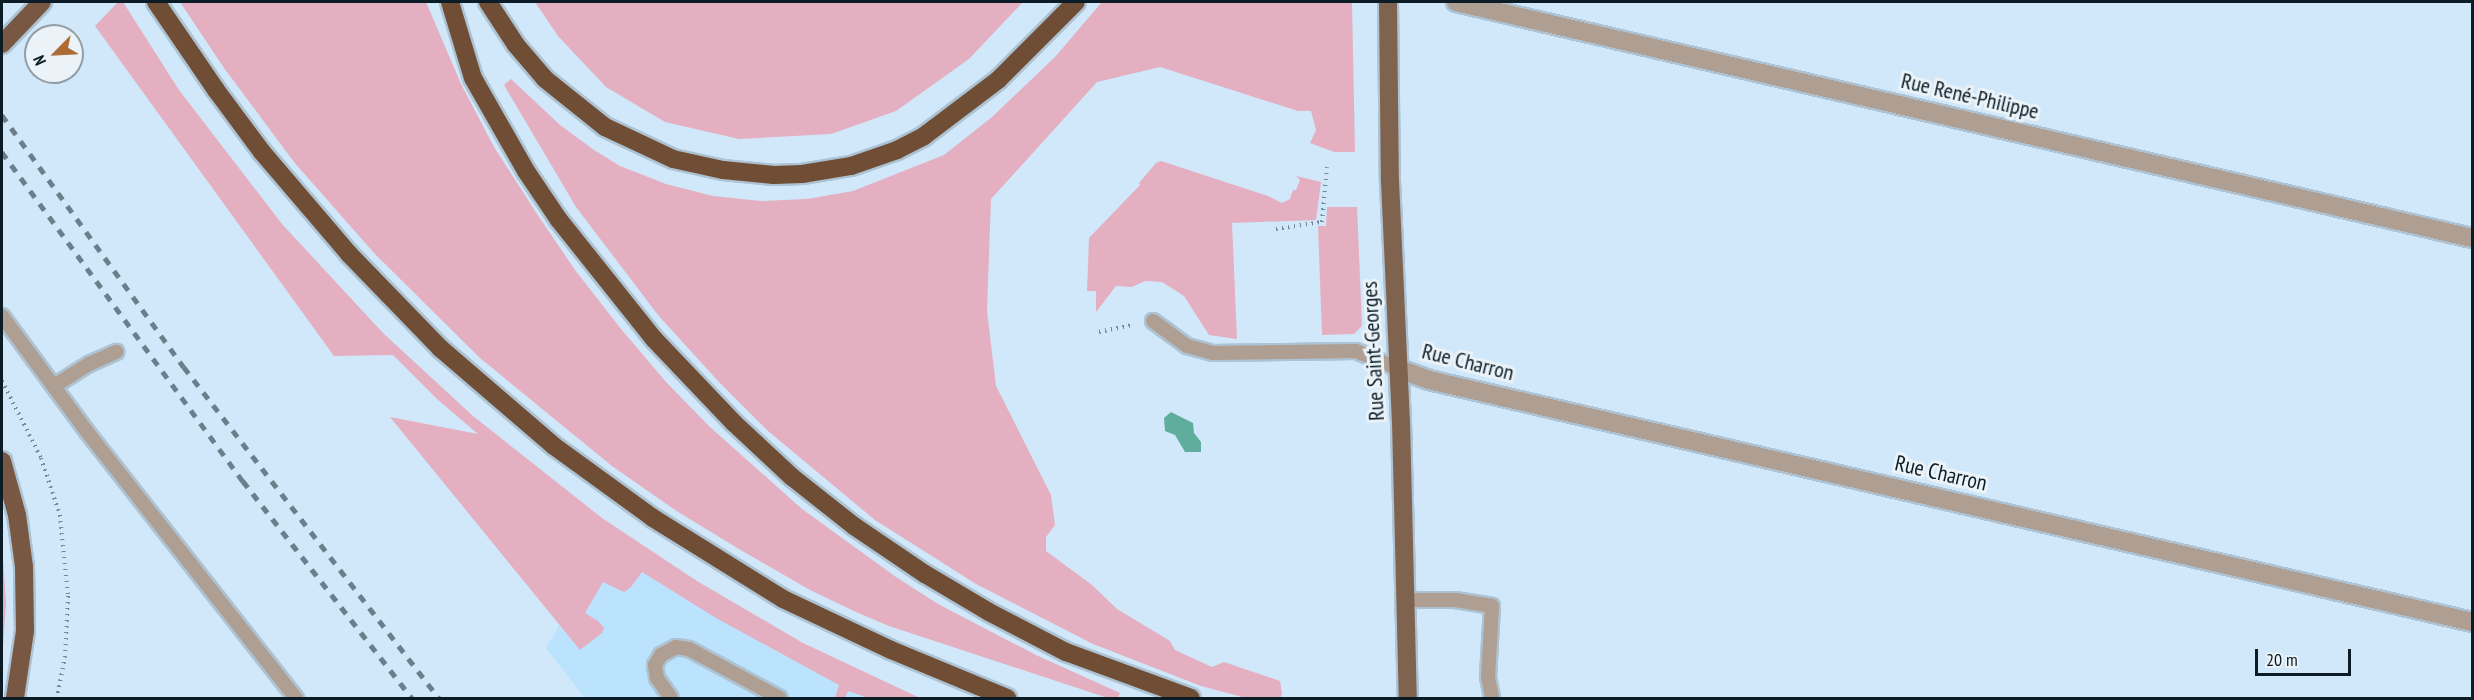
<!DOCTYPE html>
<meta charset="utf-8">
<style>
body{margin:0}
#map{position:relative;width:2474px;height:700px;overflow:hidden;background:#d0e8f9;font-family:"PT Sans Narrow",sans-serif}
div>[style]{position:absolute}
.built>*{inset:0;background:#bce3fd}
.green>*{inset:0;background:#e4afc0}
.water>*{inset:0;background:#5fad9c}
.path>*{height:4px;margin-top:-2px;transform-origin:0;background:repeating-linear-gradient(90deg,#748896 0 1.5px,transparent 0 6px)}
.roads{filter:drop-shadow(2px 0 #adc3d3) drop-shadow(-2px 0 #adc3d3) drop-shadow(0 2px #adc3d3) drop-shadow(0 -2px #adc3d3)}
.service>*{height:14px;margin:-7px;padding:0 7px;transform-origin:7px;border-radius:7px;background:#af9e92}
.minor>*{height:18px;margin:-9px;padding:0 9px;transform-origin:9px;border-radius:9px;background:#af9e92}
.primary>*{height:18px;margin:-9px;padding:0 9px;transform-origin:9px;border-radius:9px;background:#80634e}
.trunk>*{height:18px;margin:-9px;padding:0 9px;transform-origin:9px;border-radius:9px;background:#785842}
.motorway>*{height:18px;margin:-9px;padding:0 9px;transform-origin:9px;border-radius:9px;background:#6f4e35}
.rail>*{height:4.5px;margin-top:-2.25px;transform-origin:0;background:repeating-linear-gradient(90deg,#6a7e8b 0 8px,transparent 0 16px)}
span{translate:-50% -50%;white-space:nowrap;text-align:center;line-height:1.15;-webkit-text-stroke:6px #ebf3f9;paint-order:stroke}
.street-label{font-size:22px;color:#0c1c26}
.frame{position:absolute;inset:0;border:3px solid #0c1c26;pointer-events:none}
.north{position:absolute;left:24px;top:24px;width:60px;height:60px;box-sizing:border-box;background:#ebf3f9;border:2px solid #929da5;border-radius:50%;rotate:246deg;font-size:16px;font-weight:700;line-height:24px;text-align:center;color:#0c1c26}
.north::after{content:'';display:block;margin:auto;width:21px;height:27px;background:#ad6c36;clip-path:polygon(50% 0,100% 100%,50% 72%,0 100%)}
.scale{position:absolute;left:2255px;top:649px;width:96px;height:27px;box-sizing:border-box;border:3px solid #0c1c26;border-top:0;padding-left:8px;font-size:18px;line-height:21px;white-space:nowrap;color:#0c1c26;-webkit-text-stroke:4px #ebf3f9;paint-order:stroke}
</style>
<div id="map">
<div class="built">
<i style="clip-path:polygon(608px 545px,877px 698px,585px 698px,546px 648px)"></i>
</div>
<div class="green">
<i style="clip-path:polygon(118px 2px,123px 2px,179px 90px,282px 224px,383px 333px,473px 416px,602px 518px,697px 581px,803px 643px,920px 698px,869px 698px,848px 691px,845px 698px,835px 698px,839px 685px,716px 618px,642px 572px,631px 587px,624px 592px,603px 582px,585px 613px,598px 621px,604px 628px,602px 633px,580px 650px,390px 417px,478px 434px,437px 399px,393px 355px,334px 356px,95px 26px)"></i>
<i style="clip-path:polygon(180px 2px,426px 2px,461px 84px,494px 147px,537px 214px,575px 270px,621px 329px,666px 382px,710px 427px,802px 509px,896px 577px,938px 604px,1036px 655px,1120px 693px,1118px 698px,1108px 698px,889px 626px,856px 612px,810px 590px,744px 552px,678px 512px,612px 466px,480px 358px,374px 253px,294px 162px,224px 68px)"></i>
<i style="clip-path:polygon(535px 2px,1023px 2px,969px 59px,896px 111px,831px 134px,739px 139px,665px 122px,606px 87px,558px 36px)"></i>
<i style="clip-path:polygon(1102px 2px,1352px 2px,1355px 152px,1334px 152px,1310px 143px,1316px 130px,1311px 111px,1298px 111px,1160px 67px,1097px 82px,991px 199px,987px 311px,996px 386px,1051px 495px,1055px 525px,1046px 537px,1046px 551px,1092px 585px,1117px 609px,1170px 641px,1175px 650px,1212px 667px,1224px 662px,1280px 681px,1282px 694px,1280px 698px,1246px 698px,1201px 686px,1093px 644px,976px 584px,875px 520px,768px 431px,718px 381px,658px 315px,576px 207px,504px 85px,511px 79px,560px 125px,594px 150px,620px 166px,666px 184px,713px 196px,761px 201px,807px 199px,853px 191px,944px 155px,992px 117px,1055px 57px)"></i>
<i style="clip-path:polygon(1161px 161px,1268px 196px,1282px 203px,1290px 199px,1293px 190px,1296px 190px,1300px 180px,1296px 176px,1321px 182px,1316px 220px,1232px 223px,1237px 339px,1209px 335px,1184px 296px,1162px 282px,1145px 281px,1132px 287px,1116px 286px,1096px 312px,1096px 291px,1087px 291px,1089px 238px,1140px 185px,1139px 183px,1156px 163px)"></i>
<i style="clip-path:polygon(1327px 207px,1357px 207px,1362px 326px,1354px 334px,1322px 335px,1318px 226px,1326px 226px)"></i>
<i style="clip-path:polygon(2px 545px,6px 602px,2px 664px,2px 544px)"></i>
</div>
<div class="water">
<i style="clip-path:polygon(1171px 412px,1193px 423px,1194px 433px,1201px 442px,1201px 452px,1185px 452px,1175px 435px,1165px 431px,1164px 418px)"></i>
</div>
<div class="path">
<i style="left:1276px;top:229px;width:47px;rotate:-8.7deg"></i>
<i style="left:1322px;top:222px;width:55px;rotate:-84.8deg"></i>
<i style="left:1099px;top:332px;width:34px;rotate:-12deg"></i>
<i style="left:2px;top:381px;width:86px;rotate:63.1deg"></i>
<i style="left:41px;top:458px;width:60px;rotate:71.6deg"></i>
<i style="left:60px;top:515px;width:81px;rotate:84.4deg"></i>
<i style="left:68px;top:596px;width:60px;rotate:92.9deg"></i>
<i style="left:65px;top:656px;width:43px;rotate:100.8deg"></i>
</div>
<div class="roads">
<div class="service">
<i style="left:2px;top:316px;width:145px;rotate:53.7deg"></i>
<i style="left:88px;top:433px;width:337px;rotate:51.9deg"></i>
<i style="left:1153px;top:321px;width:42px;rotate:36.3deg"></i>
<i style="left:1187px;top:346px;width:27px;rotate:15deg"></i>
<i style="left:1213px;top:353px;width:143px;rotate:-0.8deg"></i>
<i style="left:1356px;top:351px;width:47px;rotate:22.7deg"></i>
<i style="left:54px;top:386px;width:41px;rotate:-32.2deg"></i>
<i style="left:89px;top:364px;width:30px;rotate:-24deg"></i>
<i style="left:1406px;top:600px;width:49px"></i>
<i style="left:1455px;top:600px;width:37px;rotate:9deg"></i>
<i style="left:1492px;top:606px;width:71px;rotate:93.2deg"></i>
<i style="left:1488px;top:677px;width:21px;rotate:79deg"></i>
<i style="left:671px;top:698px;width:24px;rotate:-125deg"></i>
<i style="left:657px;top:678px;width:13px;rotate:-99deg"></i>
<i style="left:655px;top:665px;width:12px;rotate:-59deg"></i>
<i style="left:661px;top:655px;width:17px;rotate:-28deg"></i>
<i style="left:676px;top:647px;width:13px;rotate:9deg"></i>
<i style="left:689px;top:649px;width:103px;rotate:28.3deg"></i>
</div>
<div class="minor">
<i style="left:1456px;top:2px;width:1043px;rotate:13.08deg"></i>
<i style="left:1399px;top:369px;width:32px;rotate:20deg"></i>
<i style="left:1429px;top:380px;width:1071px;rotate:13.06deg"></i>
</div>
<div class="primary">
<i style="left:1388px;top:2px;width:179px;rotate:89.4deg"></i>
<i style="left:1390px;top:181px;width:240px;rotate:87.4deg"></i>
<i style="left:1401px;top:421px;width:277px;rotate:88.6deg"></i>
</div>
<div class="trunk">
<i style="left:2px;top:44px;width:58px;rotate:-46.4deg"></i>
<i style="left:2px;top:461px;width:56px;rotate:74.5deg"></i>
<i style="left:17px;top:515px;width:52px;rotate:82.3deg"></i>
<i style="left:24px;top:567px;width:64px;rotate:89.1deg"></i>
<i style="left:25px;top:631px;width:68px;rotate:98.5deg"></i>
</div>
<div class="motorway">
<i style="left:156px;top:2px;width:107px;rotate:55.7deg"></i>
<i style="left:216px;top:90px;width:77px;rotate:53.4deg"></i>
<i style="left:262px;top:152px;width:134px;rotate:49.5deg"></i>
<i style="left:349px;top:254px;width:131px;rotate:45.9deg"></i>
<i style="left:440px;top:348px;width:150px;rotate:40.7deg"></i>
<i style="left:554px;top:446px;width:122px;rotate:36deg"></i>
<i style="left:653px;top:518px;width:153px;rotate:31.9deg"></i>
<i style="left:783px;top:599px;width:119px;rotate:25.3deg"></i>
<i style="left:891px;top:650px;width:126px;rotate:22.5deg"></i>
<i style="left:450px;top:2px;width:79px;rotate:73.2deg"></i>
<i style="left:473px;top:78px;width:107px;rotate:60.3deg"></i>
<i style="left:526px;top:171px;width:59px;rotate:56deg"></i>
<i style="left:559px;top:220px;width:152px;rotate:51.4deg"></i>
<i style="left:654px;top:339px;width:116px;rotate:46.4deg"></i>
<i style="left:734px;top:423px;width:79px;rotate:43deg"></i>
<i style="left:792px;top:477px;width:79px;rotate:38.3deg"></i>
<i style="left:854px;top:526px;width:86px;rotate:34.1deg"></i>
<i style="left:925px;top:574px;width:74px;rotate:30.7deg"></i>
<i style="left:989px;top:612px;width:87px;rotate:27.5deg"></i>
<i style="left:1066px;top:652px;width:133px;rotate:20.2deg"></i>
<i style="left:488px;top:2px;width:51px;rotate:56.9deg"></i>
<i style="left:516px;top:45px;width:45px;rotate:49.5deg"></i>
<i style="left:545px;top:79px;width:77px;rotate:38.7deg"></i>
<i style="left:605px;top:127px;width:75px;rotate:25.2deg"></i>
<i style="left:673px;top:159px;width:51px;rotate:12.4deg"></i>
<i style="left:723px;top:170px;width:51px;rotate:5.6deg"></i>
<i style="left:774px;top:175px;width:28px;rotate:-2deg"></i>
<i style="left:802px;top:174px;width:50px;rotate:-9.3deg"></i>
<i style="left:851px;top:166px;width:49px;rotate:-19.2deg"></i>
<i style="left:897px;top:150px;width:30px;rotate:-27deg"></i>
<i style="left:924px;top:136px;width:93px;rotate:-37.1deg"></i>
<i style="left:998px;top:80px;width:110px;rotate:-45deg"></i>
</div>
</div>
<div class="rail">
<i style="left:2px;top:115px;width:311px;rotate:54.2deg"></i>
<i style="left:184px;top:367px;width:418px;rotate:52.4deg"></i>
<i style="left:2px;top:152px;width:408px;rotate:53.8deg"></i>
<i style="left:243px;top:481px;width:275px;rotate:52.1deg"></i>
</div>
<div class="street-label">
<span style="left:1970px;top:96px;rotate:13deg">Rue René-Philippe</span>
<span style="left:1373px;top:351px;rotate:-93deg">Rue Saint-Georges</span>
<span style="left:1468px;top:362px;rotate:14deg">Rue Charron</span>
<span style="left:1941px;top:473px;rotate:13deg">Rue Charron</span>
</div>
<div class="frame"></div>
<div class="north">N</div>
<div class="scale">20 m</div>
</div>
